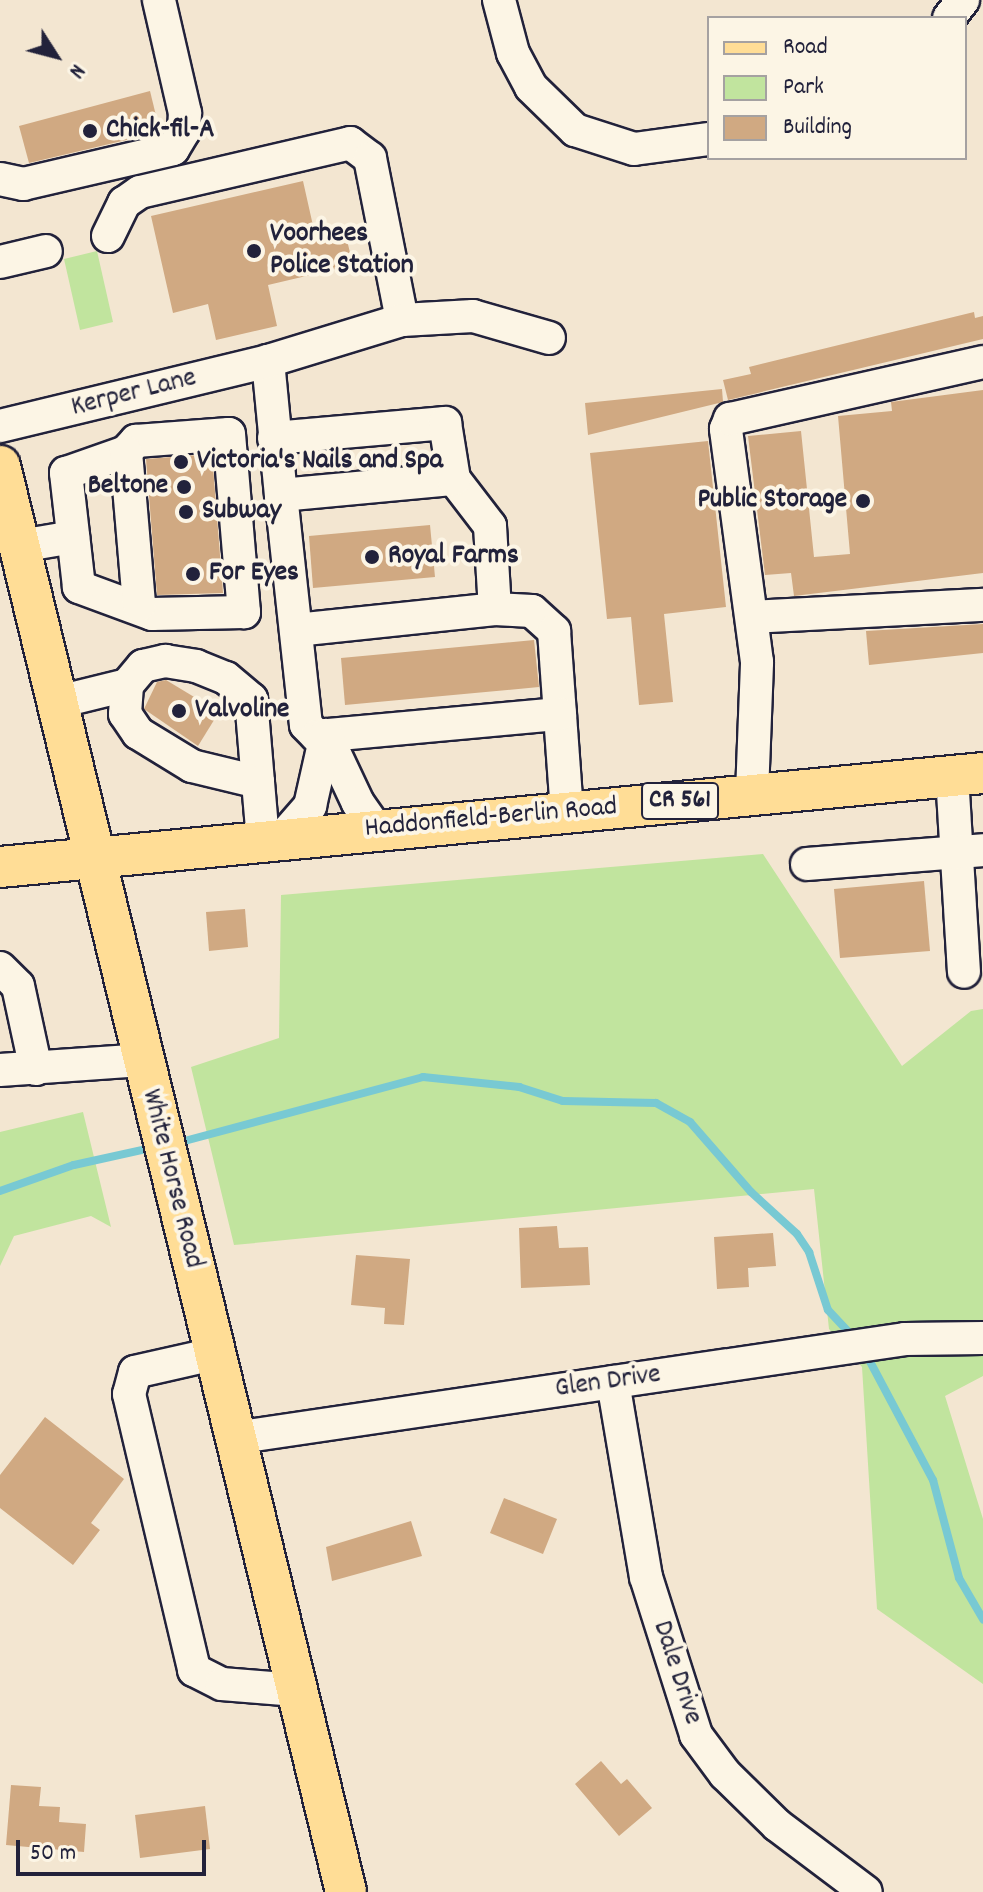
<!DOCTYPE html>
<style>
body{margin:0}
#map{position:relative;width:983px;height:1892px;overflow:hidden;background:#f3e6d1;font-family:Dekko,sans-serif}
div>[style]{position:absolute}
.green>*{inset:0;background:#c1e49e}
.stream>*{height:8px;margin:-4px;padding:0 4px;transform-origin:4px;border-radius:4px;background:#78c9d3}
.building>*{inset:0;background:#d0a982}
.roads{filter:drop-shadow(2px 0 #22223b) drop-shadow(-2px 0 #22223b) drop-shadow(0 2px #22223b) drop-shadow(0 -2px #22223b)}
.minor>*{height:32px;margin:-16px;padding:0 16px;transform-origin:16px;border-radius:16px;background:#fcf5e5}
.major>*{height:40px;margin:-20px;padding:0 20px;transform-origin:20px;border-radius:20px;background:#ffdd96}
.dots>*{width:22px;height:22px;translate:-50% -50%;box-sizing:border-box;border:4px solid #fcf5e5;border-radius:50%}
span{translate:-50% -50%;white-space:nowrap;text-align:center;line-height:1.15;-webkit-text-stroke:8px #fcf5e5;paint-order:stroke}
.shield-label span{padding:2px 6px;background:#fcf5e5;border:2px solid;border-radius:6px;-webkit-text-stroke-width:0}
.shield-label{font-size:26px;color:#22223b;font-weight:700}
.poi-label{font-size:28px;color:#22223b;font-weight:700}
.left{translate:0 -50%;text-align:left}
.right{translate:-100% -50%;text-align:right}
.street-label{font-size:28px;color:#22223b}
.legend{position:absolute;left:707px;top:16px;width:260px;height:144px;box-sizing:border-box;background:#fcf5e5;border:2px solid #a5a1a1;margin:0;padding:10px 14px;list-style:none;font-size:24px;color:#22223b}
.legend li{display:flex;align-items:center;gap:16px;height:40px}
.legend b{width:40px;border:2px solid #a5a1a1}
.north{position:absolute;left:16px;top:16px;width:80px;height:80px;-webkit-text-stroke:6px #fcf5e5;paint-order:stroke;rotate:126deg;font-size:22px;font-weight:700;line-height:32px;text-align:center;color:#22223b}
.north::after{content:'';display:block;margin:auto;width:28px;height:36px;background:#22223b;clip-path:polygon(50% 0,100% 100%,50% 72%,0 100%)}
.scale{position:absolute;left:16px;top:1840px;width:190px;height:36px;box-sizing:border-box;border:4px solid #22223b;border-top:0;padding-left:10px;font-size:24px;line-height:28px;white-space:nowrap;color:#22223b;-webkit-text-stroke:6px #fcf5e5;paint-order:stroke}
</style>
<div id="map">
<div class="green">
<i style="clip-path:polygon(97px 251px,113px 322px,80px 330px,64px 259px)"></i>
<i style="clip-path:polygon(763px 854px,902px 1066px,971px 1011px,983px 1009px,983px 1376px,945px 1396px,983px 1519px,983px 1684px,877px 1609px,862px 1367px,829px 1329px,814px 1189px,234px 1245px,191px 1067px,279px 1038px,281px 895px)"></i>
<i style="clip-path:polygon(83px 1112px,111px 1227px,91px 1216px,14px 1236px,0 1266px,0 1132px)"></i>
</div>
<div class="stream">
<i style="left:177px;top:1143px;width:255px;rotate:-15deg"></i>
<i style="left:423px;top:1077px;width:97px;rotate:5.9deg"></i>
<i style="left:519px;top:1087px;width:46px;rotate:17.7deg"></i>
<i style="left:563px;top:1101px;width:93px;rotate:1.2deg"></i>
<i style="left:656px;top:1103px;width:39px;rotate:29deg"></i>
<i style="left:690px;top:1122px;width:93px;rotate:48.9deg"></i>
<i style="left:751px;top:1192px;width:62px;rotate:42.4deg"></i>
<i style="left:797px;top:1234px;width:22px;rotate:56deg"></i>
<i style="left:809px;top:1252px;width:61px;rotate:71.9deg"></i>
<i style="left:828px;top:1310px;width:37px;rotate:47deg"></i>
<i style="left:0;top:1191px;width:78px;rotate:-19.4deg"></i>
<i style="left:74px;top:1165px;width:84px;rotate:-12.4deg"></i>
<i style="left:866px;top:1354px;width:143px;rotate:62deg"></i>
<i style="left:933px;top:1480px;width:101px;rotate:75.1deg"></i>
<i style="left:959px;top:1578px;width:48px;rotate:59.7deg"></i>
</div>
<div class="building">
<i style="clip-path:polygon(150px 91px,160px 132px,29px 163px,19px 126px)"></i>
<i style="clip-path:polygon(303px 181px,316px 239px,345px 232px,353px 265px,268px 285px,277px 326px,216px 340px,208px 304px,173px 313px,151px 216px)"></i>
<i style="clip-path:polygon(974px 312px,975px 318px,983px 316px,983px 339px,728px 400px,723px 380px,751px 374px,749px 367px)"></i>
<i style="clip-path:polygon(722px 389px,723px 402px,588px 435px,585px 403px)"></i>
<i style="clip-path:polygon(983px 390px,983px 573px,794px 596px,791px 573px,765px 575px,748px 436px,801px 431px,814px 557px,850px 554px,838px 416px,892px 411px,891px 402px)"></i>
<i style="clip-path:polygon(708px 441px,726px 607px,664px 614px,673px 702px,639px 705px,631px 617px,607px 619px,590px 453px)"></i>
<i style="clip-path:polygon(212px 454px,223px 593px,157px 595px,146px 459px)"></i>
<i style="clip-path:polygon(430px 525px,435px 577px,313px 588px,309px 536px)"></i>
<i style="clip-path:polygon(983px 624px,983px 653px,869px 665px,866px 631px)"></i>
<i style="clip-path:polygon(534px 640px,539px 687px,345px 705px,341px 658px)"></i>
<i style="clip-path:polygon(166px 680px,219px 712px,198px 746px,144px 709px,157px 682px)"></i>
<i style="clip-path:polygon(924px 881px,930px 951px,840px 958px,834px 889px)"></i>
<i style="clip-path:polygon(245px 909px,248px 947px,209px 951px,206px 912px)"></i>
<i style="clip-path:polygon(557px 1226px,559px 1248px,588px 1247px,590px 1285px,521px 1288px,519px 1228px)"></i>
<i style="clip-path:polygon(773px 1233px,776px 1266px,748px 1268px,749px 1287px,717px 1289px,714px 1237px)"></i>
<i style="clip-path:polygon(356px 1255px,410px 1259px,404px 1325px,384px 1324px,385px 1308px,351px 1305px)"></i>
<i style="clip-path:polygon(45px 1417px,124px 1479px,91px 1523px,100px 1530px,73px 1565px,0 1508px,0 1475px)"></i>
<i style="clip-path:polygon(504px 1498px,557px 1519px,543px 1554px,490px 1533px)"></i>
<i style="clip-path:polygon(411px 1521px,422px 1556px,332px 1581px,326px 1547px)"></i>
<i style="clip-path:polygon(601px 1761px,621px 1784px,627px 1779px,652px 1808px,619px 1836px,575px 1784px)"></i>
<i style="clip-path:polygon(11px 1785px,41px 1787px,39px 1806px,60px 1807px,59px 1822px,86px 1824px,84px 1852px,6px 1845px)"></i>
<i style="clip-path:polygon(205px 1806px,210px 1849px,140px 1858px,135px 1815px)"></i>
</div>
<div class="roads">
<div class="minor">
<i style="left:499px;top:0;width:55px;rotate:75.2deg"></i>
<i style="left:513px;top:53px;width:38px;rotate:62deg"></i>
<i style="left:531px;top:87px;width:62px;rotate:44.3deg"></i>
<i style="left:575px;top:130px;width:62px;rotate:17.9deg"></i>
<i style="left:634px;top:149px;width:76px;rotate:-7.6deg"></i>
<i style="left:949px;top:18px;width:23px;rotate:-52deg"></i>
<i style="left:0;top:179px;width:24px;rotate:12deg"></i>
<i style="left:23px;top:184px;width:154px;rotate:-13.1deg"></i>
<i style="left:173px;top:149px;width:21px;rotate:-59deg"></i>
<i style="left:184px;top:131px;width:18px;rotate:-87deg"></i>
<i style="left:185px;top:113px;width:116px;rotate:-103deg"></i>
<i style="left:108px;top:236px;width:37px;rotate:-64deg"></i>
<i style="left:124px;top:203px;width:19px;rotate:-35deg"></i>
<i style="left:140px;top:192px;width:216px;rotate:-13.1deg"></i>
<i style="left:350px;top:143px;width:25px;rotate:37deg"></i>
<i style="left:370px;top:158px;width:165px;rotate:78.8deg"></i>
<i style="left:0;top:262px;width:47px;rotate:-13.4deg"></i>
<i style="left:268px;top:361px;width:135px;rotate:84.5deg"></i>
<i style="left:281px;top:495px;width:174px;rotate:-5.3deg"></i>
<i style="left:454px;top:479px;width:59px;rotate:52.5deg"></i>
<i style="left:490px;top:526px;width:83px;rotate:86.6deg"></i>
<i style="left:495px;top:609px;width:37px;rotate:3deg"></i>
<i style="left:532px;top:611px;width:30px;rotate:42deg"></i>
<i style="left:554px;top:631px;width:181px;rotate:85.9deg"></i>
<i style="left:0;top:426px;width:276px;rotate:-13.6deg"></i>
<i style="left:268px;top:361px;width:140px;rotate:-17deg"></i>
<i style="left:402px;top:320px;width:71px;rotate:-3.2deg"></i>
<i style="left:473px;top:316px;width:79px;rotate:16.1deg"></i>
<i style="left:229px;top:434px;width:179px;rotate:85.2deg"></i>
<i style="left:244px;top:612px;width:92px;rotate:178.8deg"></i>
<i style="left:152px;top:614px;width:78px;rotate:-159.7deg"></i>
<i style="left:79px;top:587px;width:115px;rotate:-96.5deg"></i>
<i style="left:66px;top:473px;width:64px;rotate:-19.3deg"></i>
<i style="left:126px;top:452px;width:15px;rotate:-48deg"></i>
<i style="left:136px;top:441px;width:93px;rotate:-4.3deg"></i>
<i style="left:274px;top:438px;width:172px;rotate:-5deg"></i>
<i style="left:445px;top:423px;width:57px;rotate:80.9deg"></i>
<i style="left:126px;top:452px;width:154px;rotate:85.1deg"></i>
<i style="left:281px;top:495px;width:231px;rotate:83.8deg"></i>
<i style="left:306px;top:725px;width:16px;rotate:45deg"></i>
<i style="left:317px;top:736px;width:244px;rotate:-5.2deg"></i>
<i style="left:20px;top:546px;width:54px;rotate:-9.6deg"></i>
<i style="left:752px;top:617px;width:231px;rotate:-3deg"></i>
<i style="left:296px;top:630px;width:200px;rotate:-6deg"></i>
<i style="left:165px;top:661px;width:31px;rotate:9deg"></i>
<i style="left:196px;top:666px;width:32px;rotate:22deg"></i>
<i style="left:226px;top:678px;width:33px;rotate:40deg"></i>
<i style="left:251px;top:699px;width:83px;rotate:85.2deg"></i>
<i style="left:258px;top:782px;width:68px;rotate:-166.4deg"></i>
<i style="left:192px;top:766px;width:63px;rotate:-148.6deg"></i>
<i style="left:138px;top:733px;width:23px;rotate:-124deg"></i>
<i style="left:125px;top:714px;width:29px;rotate:-86deg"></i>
<i style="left:127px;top:685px;width:25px;rotate:-50deg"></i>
<i style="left:143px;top:666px;width:23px;rotate:-13deg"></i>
<i style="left:58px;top:702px;width:71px;rotate:-13.8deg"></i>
<i style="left:326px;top:735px;width:75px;rotate:64.8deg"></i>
<i style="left:358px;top:803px;width:33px;rotate:55deg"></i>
<i style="left:952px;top:776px;width:196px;rotate:86.5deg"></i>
<i style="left:258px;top:782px;width:58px;rotate:85.1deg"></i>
<i style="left:752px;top:794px;width:132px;rotate:-87.8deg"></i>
<i style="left:757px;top:662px;width:235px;rotate:-97.6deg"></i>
<i style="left:726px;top:429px;width:11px;rotate:-68deg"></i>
<i style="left:730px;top:419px;width:259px;rotate:-12.7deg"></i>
<i style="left:282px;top:838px;width:43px;rotate:-48.8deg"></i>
<i style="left:310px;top:806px;width:73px;rotate:-77.3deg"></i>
<i style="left:807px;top:864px;width:177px;rotate:-4.5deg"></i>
<i style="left:0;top:968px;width:25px;rotate:45deg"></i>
<i style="left:18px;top:986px;width:85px;rotate:77.8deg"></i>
<i style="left:0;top:1070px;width:142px;rotate:-4deg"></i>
<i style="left:214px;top:1354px;width:81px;rotate:167.2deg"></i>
<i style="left:135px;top:1372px;width:23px;rotate:105deg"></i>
<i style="left:129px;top:1394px;width:284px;rotate:76.7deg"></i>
<i style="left:194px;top:1670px;width:31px;rotate:27deg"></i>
<i style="left:222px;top:1684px;width:74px;rotate:4.6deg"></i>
<i style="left:613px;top:1382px;width:198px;rotate:80.4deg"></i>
<i style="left:646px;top:1577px;width:166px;rotate:72.4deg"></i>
<i style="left:696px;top:1735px;width:49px;rotate:53.4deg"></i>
<i style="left:725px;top:1774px;width:73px;rotate:44.4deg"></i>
<i style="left:777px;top:1825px;width:111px;rotate:37deg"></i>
<i style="left:234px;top:1438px;width:678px;rotate:-8.39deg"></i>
<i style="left:905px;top:1339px;width:78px;rotate:-0.7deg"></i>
</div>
<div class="major">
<i style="left:0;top:466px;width:1467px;rotate:76.36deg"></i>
<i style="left:0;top:867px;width:987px;rotate:-5.46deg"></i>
</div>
</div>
<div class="dots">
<i style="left:90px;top:131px;background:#22223b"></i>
<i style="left:254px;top:251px;background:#22223b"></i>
<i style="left:181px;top:462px;background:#22223b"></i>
<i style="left:184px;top:487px;background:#22223b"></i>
<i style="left:863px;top:501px;background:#22223b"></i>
<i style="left:186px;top:512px;background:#22223b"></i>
<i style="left:372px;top:557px;background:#22223b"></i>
<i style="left:193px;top:574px;background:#22223b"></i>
<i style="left:179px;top:711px;background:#22223b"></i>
</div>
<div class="shield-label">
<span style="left:680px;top:801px">CR 561</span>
</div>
<div class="poi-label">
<span class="left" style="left:106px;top:131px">Chick-fil-A</span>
<span class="left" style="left:270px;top:251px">Voorhees<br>Police Station</span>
<span class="left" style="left:197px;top:462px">Victoria's Nails and Spa</span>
<span class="right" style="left:168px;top:487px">Beltone</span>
<span class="right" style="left:847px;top:501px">Public Storage</span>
<span class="left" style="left:202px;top:512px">Subway</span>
<span class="left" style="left:388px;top:557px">Royal Farms</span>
<span class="left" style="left:209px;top:574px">For Eyes</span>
<span class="left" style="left:195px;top:711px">Valvoline</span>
</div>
<div class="street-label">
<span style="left:134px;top:394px;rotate:-14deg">Kerper Lane</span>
<span style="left:491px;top:819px;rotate:-5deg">Haddonfield-Berlin Road</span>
<span style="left:171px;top:1179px;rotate:76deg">White Horse Road</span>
<span style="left:608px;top:1383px;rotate:-8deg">Glen Drive</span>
<span style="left:676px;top:1673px;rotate:72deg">Dale Drive</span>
</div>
<ul class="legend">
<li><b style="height:10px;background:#ffdd96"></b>Road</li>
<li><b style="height:22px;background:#c1e49e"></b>Park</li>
<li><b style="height:22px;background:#d0a982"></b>Building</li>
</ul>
<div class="north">N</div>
<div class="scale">50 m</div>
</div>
